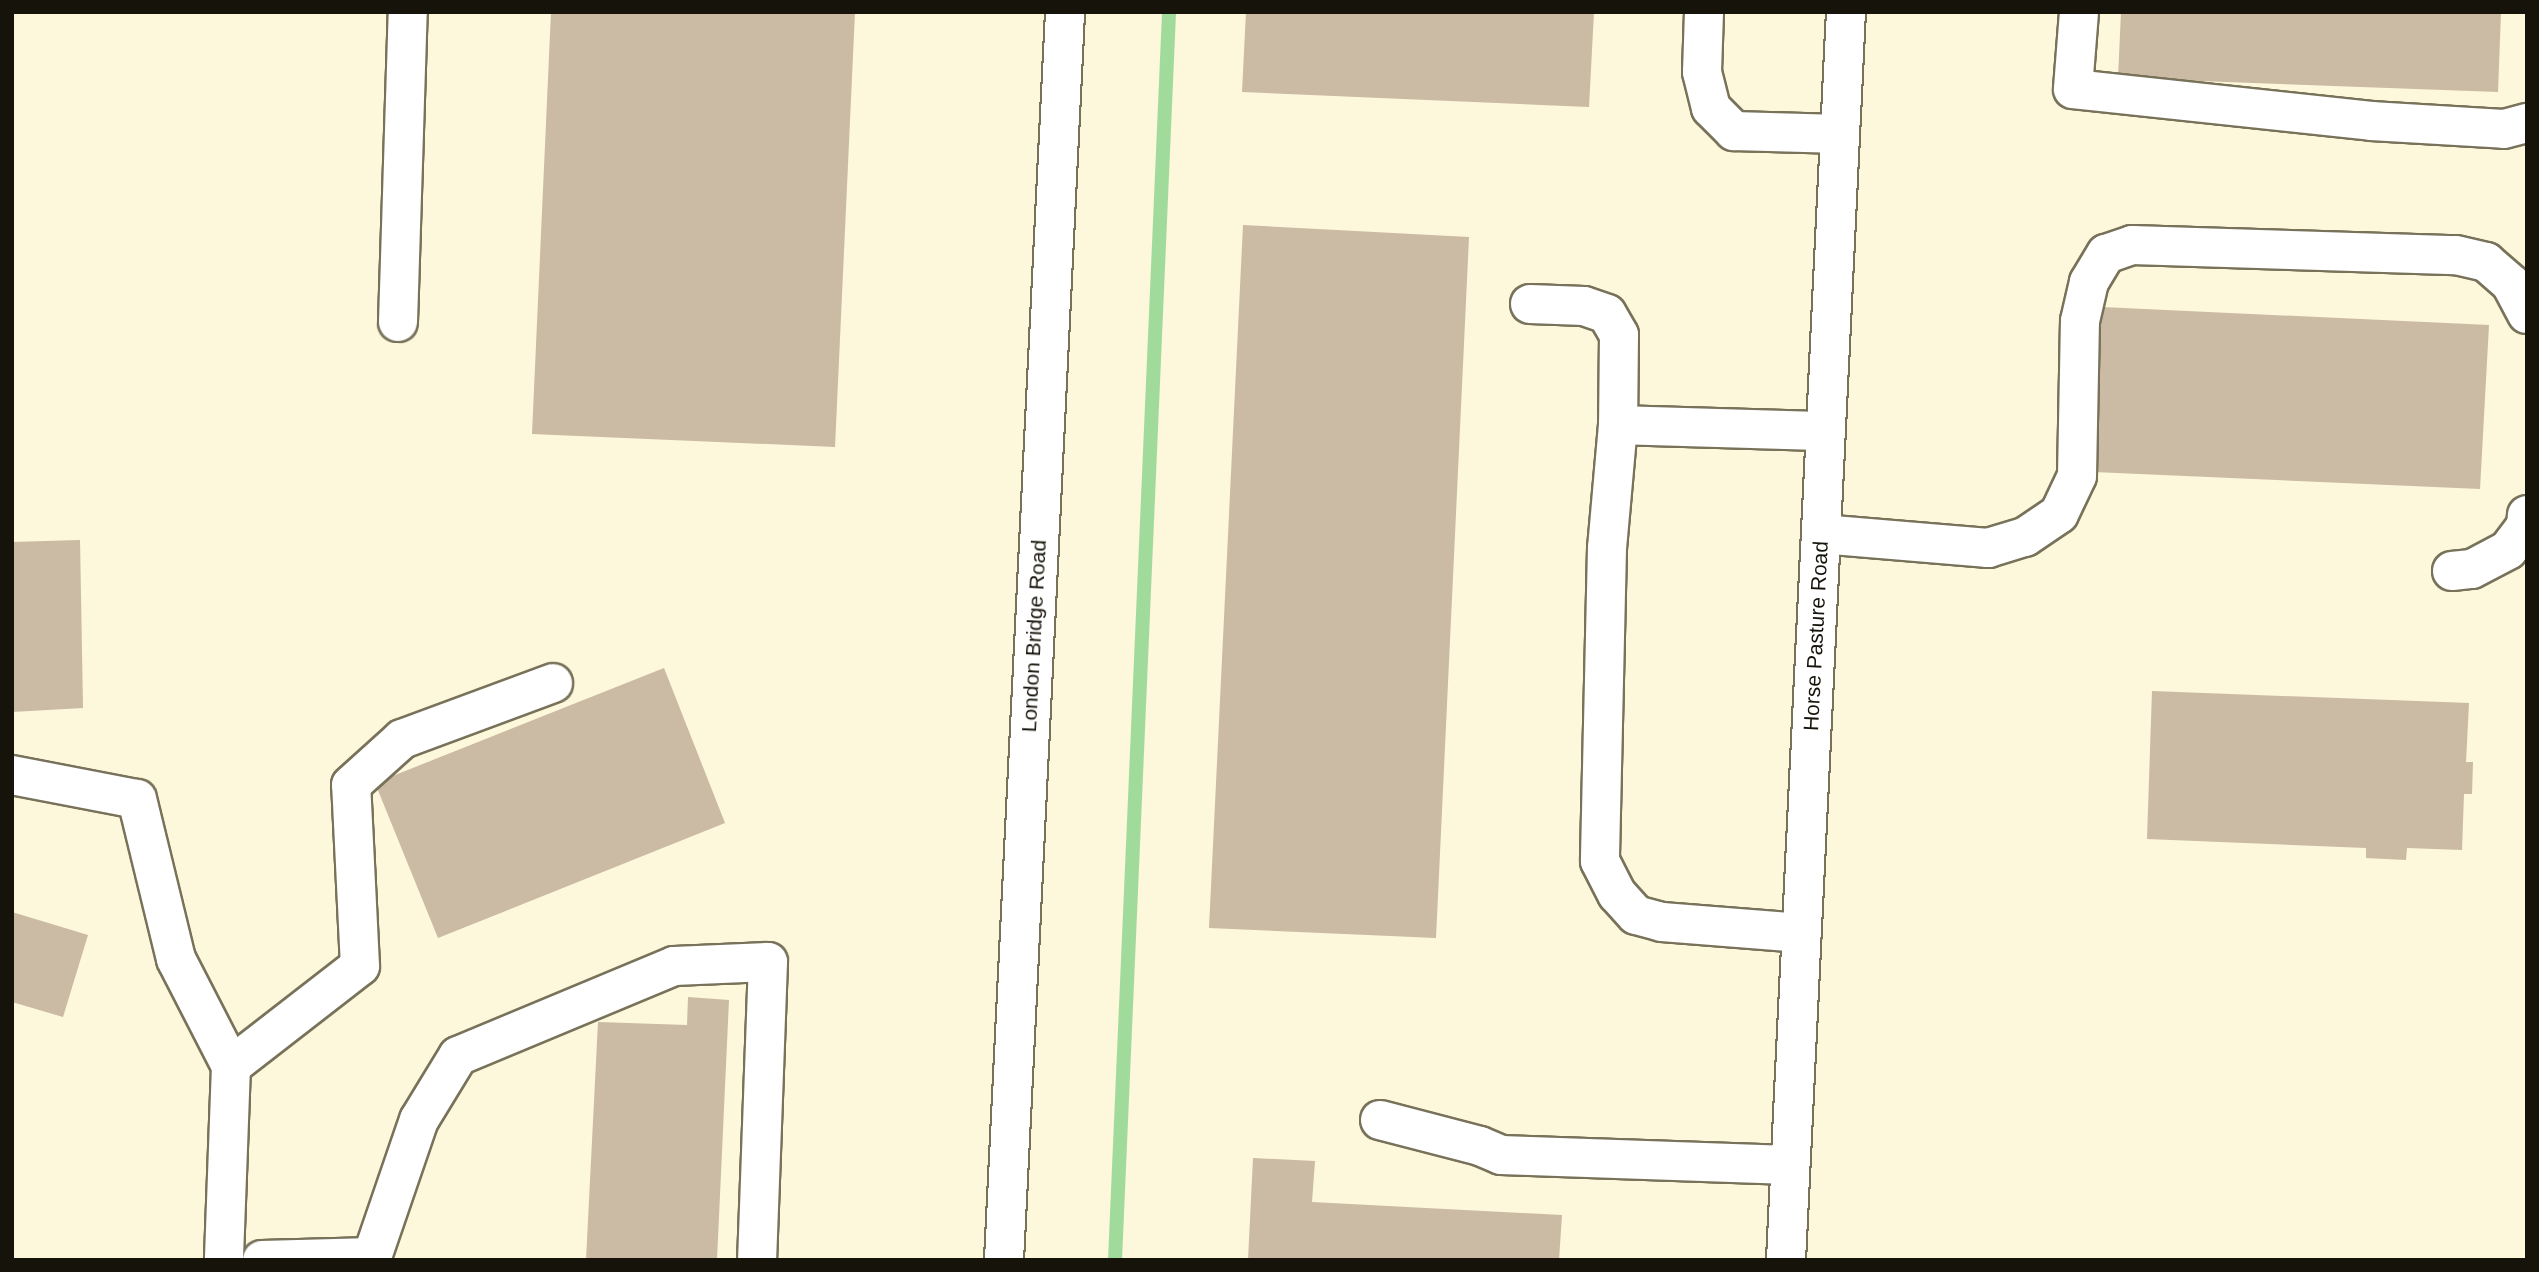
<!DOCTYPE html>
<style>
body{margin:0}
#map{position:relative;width:2539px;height:1272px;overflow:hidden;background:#fdf7dc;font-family:Arial,sans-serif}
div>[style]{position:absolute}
.stream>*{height:14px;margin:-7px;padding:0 7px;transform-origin:7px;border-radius:7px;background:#a1db9b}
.building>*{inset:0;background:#cbbaa4}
.roads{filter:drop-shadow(2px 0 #78725a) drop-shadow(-2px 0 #78725a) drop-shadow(0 2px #78725a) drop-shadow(0 -2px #78725a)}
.minor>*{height:38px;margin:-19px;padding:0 19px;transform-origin:19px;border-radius:19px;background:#fff}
span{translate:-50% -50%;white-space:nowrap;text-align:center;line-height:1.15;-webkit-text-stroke:5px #fff;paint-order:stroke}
.street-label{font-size:21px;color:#16130a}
.frame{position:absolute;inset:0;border:14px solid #16130a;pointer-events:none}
</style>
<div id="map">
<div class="stream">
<i style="left:1115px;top:1260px;width:1249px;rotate:-87.52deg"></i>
</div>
<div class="building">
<i style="clip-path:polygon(551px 12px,855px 12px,835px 447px,532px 434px)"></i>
<i style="clip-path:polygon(1246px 12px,1594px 12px,1589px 107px,1242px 92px)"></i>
<i style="clip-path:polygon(2121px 12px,2501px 12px,2498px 92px,2118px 78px)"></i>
<i style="clip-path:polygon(1243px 225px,1469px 237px,1436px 938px,1209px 928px)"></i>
<i style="clip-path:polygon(2102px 307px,2489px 325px,2480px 489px,2094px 472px)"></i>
<i style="clip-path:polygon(80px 540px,83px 708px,12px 712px,12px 542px)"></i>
<i style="clip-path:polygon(664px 668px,725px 823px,438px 938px,375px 783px)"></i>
<i style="clip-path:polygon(2152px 691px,2469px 703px,2466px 762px,2473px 762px,2472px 794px,2464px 794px,2462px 850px,2407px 848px,2406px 860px,2366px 858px,2366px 848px,2147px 839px)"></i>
<i style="clip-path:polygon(12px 912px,88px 935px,63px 1017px,12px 1002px)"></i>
<i style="clip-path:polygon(688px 997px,729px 1000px,717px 1260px,586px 1260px,598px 1022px,687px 1025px)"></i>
<i style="clip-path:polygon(1253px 1158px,1315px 1161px,1312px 1202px,1562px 1215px,1559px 1260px,1248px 1260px)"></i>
</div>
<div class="roads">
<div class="minor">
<i style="left:1704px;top:12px;width:60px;rotate:91.9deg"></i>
<i style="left:1702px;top:72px;width:37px;rotate:76deg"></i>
<i style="left:1711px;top:108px;width:33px;rotate:45deg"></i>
<i style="left:1734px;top:131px;width:106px;rotate:1.6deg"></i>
<i style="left:2079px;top:12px;width:77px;rotate:94.5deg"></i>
<i style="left:2073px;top:89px;width:300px;rotate:6.1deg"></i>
<i style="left:2371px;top:121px;width:133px;rotate:3.4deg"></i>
<i style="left:2504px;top:129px;width:24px;rotate:-15deg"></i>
<i style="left:1530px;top:304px;width:54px;rotate:2.1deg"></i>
<i style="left:1584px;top:306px;width:24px;rotate:19deg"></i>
<i style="left:1607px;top:314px;width:24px;rotate:60deg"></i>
<i style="left:1619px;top:335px;width:90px;rotate:90.6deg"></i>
<i style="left:1618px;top:425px;width:123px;rotate:95.1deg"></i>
<i style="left:1607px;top:548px;width:313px;rotate:91.3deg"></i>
<i style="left:1600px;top:861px;width:37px;rotate:63deg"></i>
<i style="left:1617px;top:894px;width:28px;rotate:48deg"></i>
<i style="left:1636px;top:915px;width:27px;rotate:15deg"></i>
<i style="left:1662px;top:922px;width:140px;rotate:4.5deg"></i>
<i style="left:398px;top:322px;width:310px;rotate:-88.2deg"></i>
<i style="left:1618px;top:425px;width:208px;rotate:1.7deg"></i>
<i style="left:1821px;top:534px;width:168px;rotate:4.8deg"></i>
<i style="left:1988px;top:548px;width:39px;rotate:-17deg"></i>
<i style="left:2025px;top:537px;width:41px;rotate:-34.1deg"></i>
<i style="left:2059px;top:514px;width:42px;rotate:-64.7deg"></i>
<i style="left:2077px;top:476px;width:155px;rotate:-88.9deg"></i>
<i style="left:2080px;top:321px;width:40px;rotate:-77deg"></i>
<i style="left:2089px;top:282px;width:33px;rotate:-59deg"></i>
<i style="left:2106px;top:254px;width:28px;rotate:-19deg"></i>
<i style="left:2132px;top:245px;width:324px;rotate:1.8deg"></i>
<i style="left:2456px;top:255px;width:31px;rotate:13deg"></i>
<i style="left:2486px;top:262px;width:33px;rotate:41deg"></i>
<i style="left:2511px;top:284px;width:34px;rotate:62deg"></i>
<i style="left:2452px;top:571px;width:20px;rotate:-6deg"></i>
<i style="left:2472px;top:569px;width:41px;rotate:-27.8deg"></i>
<i style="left:2508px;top:550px;width:30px;rotate:-53deg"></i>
<i style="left:2526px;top:526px;width:11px;rotate:-85deg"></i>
<i style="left:12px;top:775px;width:127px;rotate:10.9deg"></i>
<i style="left:137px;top:799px;width:165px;rotate:76.3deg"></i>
<i style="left:176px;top:959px;width:120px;rotate:62.8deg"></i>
<i style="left:231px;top:1066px;width:194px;rotate:92.1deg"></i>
<i style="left:231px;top:1066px;width:163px;rotate:-37.8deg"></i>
<i style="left:360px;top:966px;width:181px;rotate:-92.8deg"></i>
<i style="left:351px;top:785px;width:69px;rotate:-42deg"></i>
<i style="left:402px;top:739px;width:161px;rotate:-20.3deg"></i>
<i style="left:1380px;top:1120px;width:103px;rotate:14.6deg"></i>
<i style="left:1480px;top:1146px;width:23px;rotate:23deg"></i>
<i style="left:1501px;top:1155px;width:289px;rotate:2deg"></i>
<i style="left:372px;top:1257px;width:145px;rotate:-71.1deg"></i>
<i style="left:419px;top:1120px;width:75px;rotate:-58.6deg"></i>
<i style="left:458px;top:1056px;width:234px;rotate:-22.6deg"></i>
<i style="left:674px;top:966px;width:94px;rotate:-2.4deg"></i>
<i style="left:768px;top:962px;width:298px;rotate:92.1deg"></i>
<i style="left:262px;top:1260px;width:110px;rotate:-1.6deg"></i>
<i style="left:1004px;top:1260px;width:1249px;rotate:-87.2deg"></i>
<i style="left:1786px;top:1260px;width:1249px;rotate:-87.25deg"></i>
</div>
</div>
<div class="street-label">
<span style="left:1034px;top:636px;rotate:-87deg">London Bridge Road</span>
<span style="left:1816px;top:636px;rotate:-87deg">Horse Pasture Road</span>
</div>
<div class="frame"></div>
</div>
